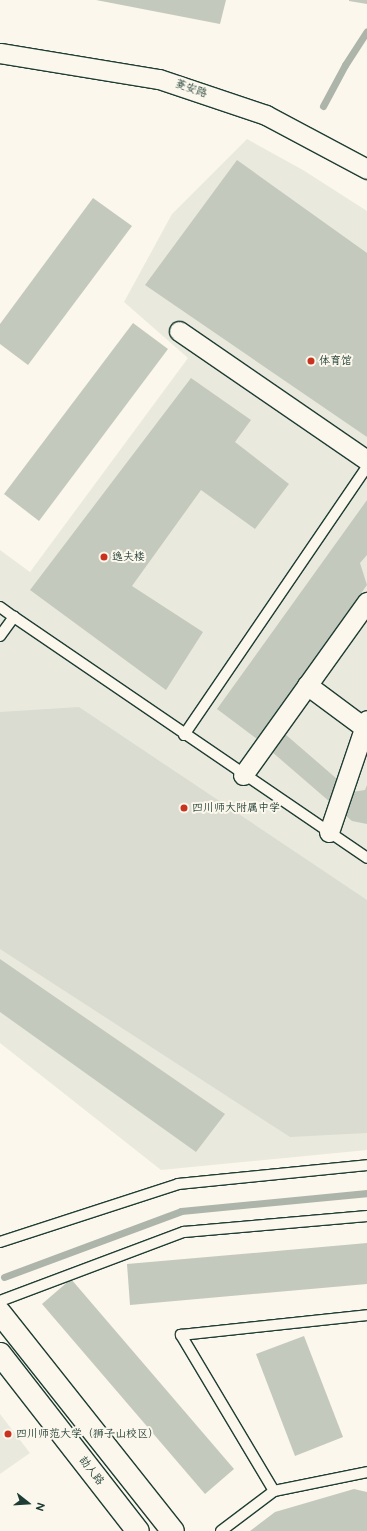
<!DOCTYPE html>
<meta charset="utf-8">
<style>
body{margin:0}
#map{position:relative;width:367px;height:1531px;overflow:hidden;background:#fbf7ec;font-family:"Balsamiq Sans","LXGW WenKai TC",sans-serif}
div>[style]{position:absolute}
.built>*{inset:0;background:#eae9de}
.green>*{inset:0;background:#dbdcd1}
.stream>*{height:7px;margin:-3.5px;padding:0 3.5px;transform-origin:3.5px;border-radius:3.5px;background:#adb4aa}
.building>*{inset:0;background:#c4c9be}
.roads{filter:drop-shadow(1px 0 #1f3d34) drop-shadow(-1px 0 #1f3d34) drop-shadow(0 1px #1f3d34) drop-shadow(0 -1px #1f3d34)}
.service>*{height:10px;margin:-5px;padding:0 5px;transform-origin:5px;border-radius:5px;background:#fbf7ec}
.minor>*{height:19px;margin:-9.5px;padding:0 9.5px;transform-origin:9.5px;border-radius:9.5px;background:#fbf7ec}
.tertiary>*{height:22px;margin:-11px;padding:0 11px;transform-origin:11px;border-radius:11px;background:#fbf7ec}
.dots>*{width:11px;height:11px;translate:-50% -50%;box-sizing:border-box;border:2px solid #fbf7ec;border-radius:50%}
span{translate:-50% -50%;white-space:nowrap;text-align:center;line-height:1.15;-webkit-text-stroke:4px #fbf7ec;paint-order:stroke}
.street-label{font-size:11px;color:#1f3d34}
.poi-label{font-size:11px;color:#1f3d34}
.left{translate:0 -50%;text-align:left}
.north{position:absolute;left:8px;top:1483px;width:40px;height:40px;-webkit-text-stroke:3px #fbf7ec;paint-order:stroke;rotate:107deg;font-size:11px;font-weight:700;line-height:16px;text-align:center;color:#1f3d34}
.north::after{content:'';display:block;margin:auto;width:14px;height:18px;background:#1f3d34;clip-path:polygon(50% 0,100% 100%,50% 72%,0 100%)}
</style>
<div id="map">
<div class="built">
<i style="clip-path:polygon(247px 139px,303px 170px,367px 211px,367px 1150px,161px 1170px,0 1043px,0 550px,30px 572px,188px 358px,124px 302px,172px 214px)"></i>
<i style="clip-path:polygon(0 1414px,30px 1453px,0 1474px)"></i>
</div>
<div class="green">
<i style="clip-path:polygon(79px 707px,367px 900px,367px 1133px,290px 1137px,0 949px,0 712px)"></i>
</div>
<div class="stream">
<i style="left:323px;top:106px;width:47px;rotate:-61.8deg"></i>
<i style="left:345px;top:65px;width:40px;rotate:-57.1deg"></i>
<i style="left:4px;top:1277px;width:189px;rotate:-20.4deg"></i>
<i style="left:181px;top:1211px;width:187px;rotate:-5.5deg"></i>
</div>
<div class="building">
<i style="clip-path:polygon(96px 0,226px 0,220px 24px)"></i>
<i style="clip-path:polygon(349px 0,367px 0,367px 4px,349px 1px)"></i>
<i style="clip-path:polygon(237px 160px,367px 253px,367px 437px,145px 285px)"></i>
<i style="clip-path:polygon(93px 198px,132px 226px,28px 365px,0 344px,0 324px)"></i>
<i style="clip-path:polygon(133px 323px,168px 349px,39px 521px,4px 494px)"></i>
<i style="clip-path:polygon(191px 378px,251px 420px,235px 442px,289px 484px,255px 529px,201px 490px,132px 586px,203px 632px,166px 690px,30px 590px)"></i>
<i style="clip-path:polygon(367px 500px,367px 555px,360px 563px,367px 585px,270px 721px,352px 792px,365px 790px,367px 785px,367px 824px,352px 821px,257px 739px,217px 709px)"></i>
<i style="clip-path:polygon(0 959px,225px 1114px,196px 1152px,0 1012px)"></i>
<i style="clip-path:polygon(367px 1243px,367px 1284px,130px 1305px,127px 1264px)"></i>
<i style="clip-path:polygon(71px 1279px,234px 1469px,205px 1494px,42px 1304px)"></i>
<i style="clip-path:polygon(304px 1336px,343px 1437px,295px 1456px,256px 1354px)"></i>
<i style="clip-path:polygon(354px 1489px,367px 1492px,367px 1531px,250px 1531px,275px 1512px)"></i>
</div>
<div class="roads">
<div class="service">
<i style="left:0;top:607px;width:17px;rotate:36deg"></i>
<i style="left:0;top:636px;width:24px;rotate:-54deg"></i>
<i style="left:14px;top:617px;width:427px;rotate:34.3deg"></i>
<i style="left:184px;top:735px;width:325px;rotate:-55.7deg"></i>
<i style="left:0;top:1242px;width:187px;rotate:-18deg"></i>
<i style="left:178px;top:1184px;width:190px;rotate:-5.7deg"></i>
<i style="left:0;top:1301px;width:197px;rotate:-20.6deg"></i>
<i style="left:184px;top:1232px;width:184px;rotate:-5deg"></i>
<i style="left:274px;top:1491px;width:182px;rotate:-120.8deg"></i>
<i style="left:181px;top:1335px;width:187px;rotate:-6.1deg"></i>
<i style="left:221px;top:1531px;width:66px;rotate:-37deg"></i>
<i style="left:274px;top:1491px;width:95px;rotate:-11.5deg"></i>
</div>
<div class="minor">
<i style="left:0;top:53px;width:161px;rotate:9.3deg"></i>
<i style="left:159px;top:79px;width:113px;rotate:18.6deg"></i>
<i style="left:266px;top:115px;width:115px;rotate:28.1deg"></i>
<i style="left:179px;top:331px;width:228px;rotate:34.5deg"></i>
<i style="left:307px;top:685px;width:72px;rotate:36.6deg"></i>
<i style="left:243px;top:775px;width:213px;rotate:-54.4deg"></i>
<i style="left:329px;top:832px;width:118px;rotate:-71.3deg"></i>
</div>
<div class="tertiary">
<i style="left:0;top:1313px;width:278px;rotate:51.6deg"></i>
<i style="left:0;top:1354px;width:224px;rotate:52.1deg"></i>
</div>
</div>
<div class="dots">
<i style="left:311px;top:361px;background:#c8321e"></i>
<i style="left:104px;top:557px;background:#c8321e"></i>
<i style="left:184px;top:808px;background:#c8321e"></i>
<i style="left:8px;top:1434px;background:#c8321e"></i>
</div>
<div class="street-label">
<span style="left:191px;top:89px;rotate:19deg">菱安路</span>
<span style="left:91px;top:1471px;rotate:52deg">劼人路</span>
</div>
<div class="poi-label">
<span class="left" style="left:319px;top:361px">体育馆</span>
<span class="left" style="left:112px;top:557px">逸夫楼</span>
<span class="left" style="left:192px;top:808px">四川师大附属中学</span>
<span class="left" style="left:16px;top:1434px">四川师范大学（狮子山校区）</span>
</div>
<div class="north">N</div>
</div>
